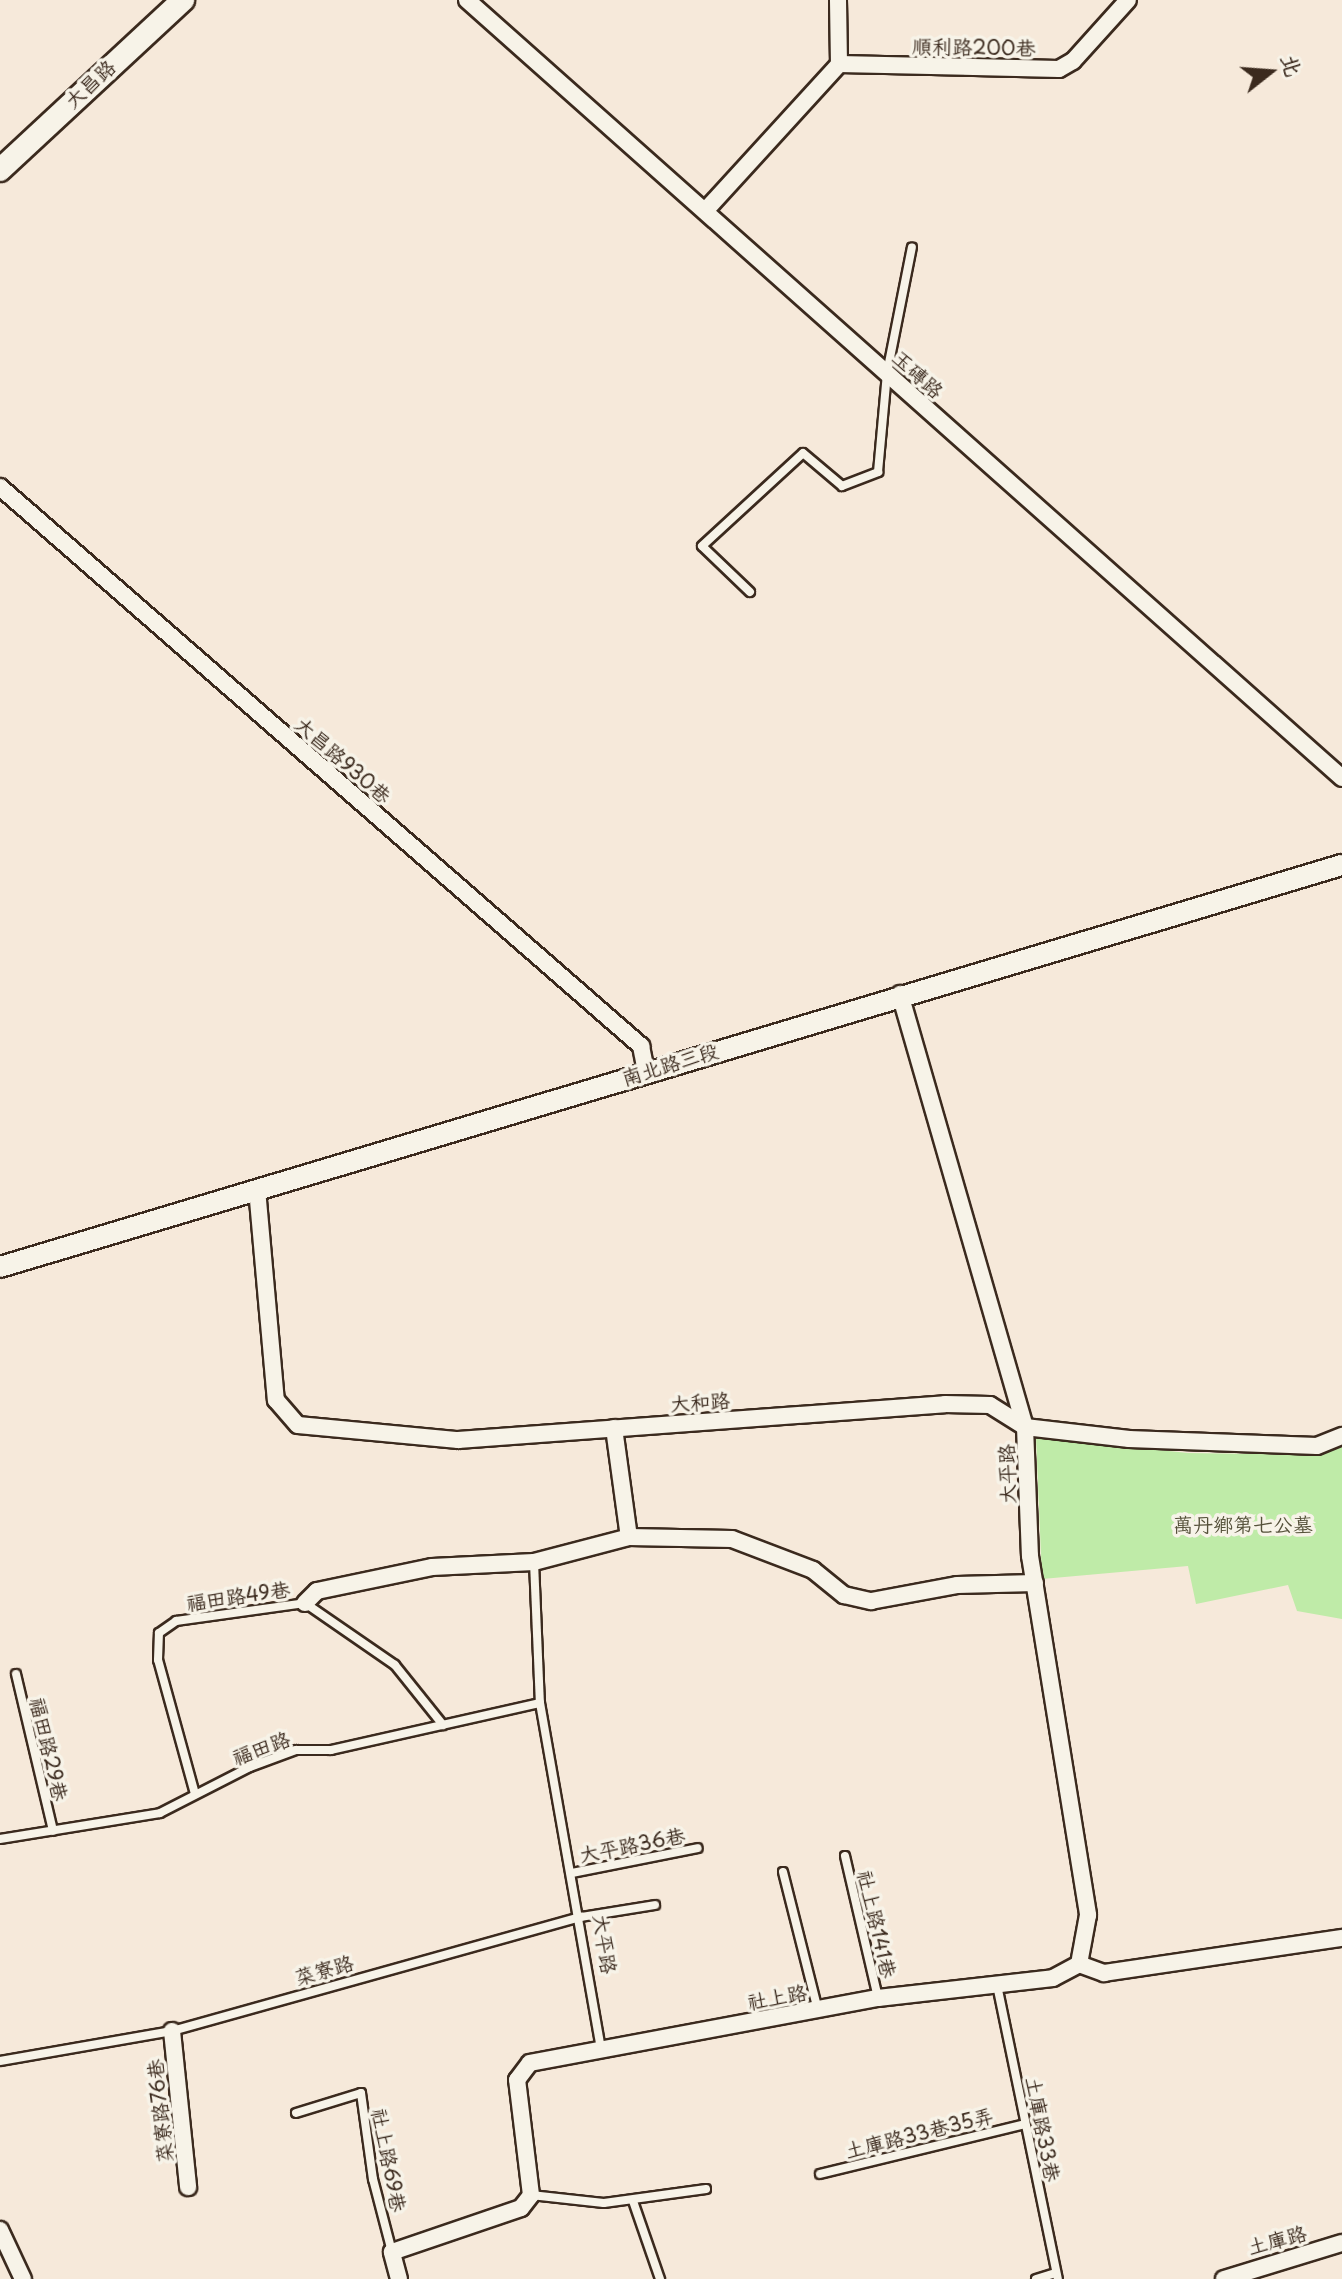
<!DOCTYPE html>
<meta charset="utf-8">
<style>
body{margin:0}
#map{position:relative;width:1342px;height:2279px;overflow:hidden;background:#f6e9da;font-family:"Playpen Sans","LXGW WenKai TC",sans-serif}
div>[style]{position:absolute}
.green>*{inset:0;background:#bfeba8}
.roads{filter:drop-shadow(2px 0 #3b2a1e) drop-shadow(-2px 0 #3b2a1e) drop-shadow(0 2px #3b2a1e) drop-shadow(0 -2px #3b2a1e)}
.service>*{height:8px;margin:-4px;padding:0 4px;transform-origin:4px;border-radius:4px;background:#f7f3e8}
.minor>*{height:16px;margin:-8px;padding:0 8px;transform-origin:8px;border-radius:8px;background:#f7f3e8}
.tertiary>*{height:20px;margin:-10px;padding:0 10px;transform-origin:10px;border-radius:10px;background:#f7f3e8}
.secondary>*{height:22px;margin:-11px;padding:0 11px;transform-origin:11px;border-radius:11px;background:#f7f3e8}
span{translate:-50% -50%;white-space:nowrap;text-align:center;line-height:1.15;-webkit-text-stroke:7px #f7f3e8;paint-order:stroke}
.street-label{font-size:20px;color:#3b2a1e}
.park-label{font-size:20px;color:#55513a}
.north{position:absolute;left:1230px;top:32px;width:80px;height:80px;-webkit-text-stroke:6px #f7f3e8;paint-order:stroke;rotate:73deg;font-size:22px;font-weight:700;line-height:32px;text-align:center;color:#3b2a1e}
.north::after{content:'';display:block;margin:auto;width:28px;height:36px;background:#3b2a1e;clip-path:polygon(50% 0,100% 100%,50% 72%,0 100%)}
</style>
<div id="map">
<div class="green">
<i style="clip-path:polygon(1036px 1437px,1188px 1453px,1318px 1455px,1342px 1447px,1342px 1619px,1297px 1611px,1288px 1585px,1196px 1604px,1188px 1566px,1042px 1579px)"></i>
</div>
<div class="roads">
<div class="service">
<i style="left:750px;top:592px;width:66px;rotate:-136.2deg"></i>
<i style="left:702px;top:546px;width:137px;rotate:-42.6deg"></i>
<i style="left:803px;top:453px;width:51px;rotate:40.2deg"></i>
<i style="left:842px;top:486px;width:39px;rotate:-21deg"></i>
<i style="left:878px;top:472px;width:99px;rotate:-84.8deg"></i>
<i style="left:887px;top:373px;width:128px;rotate:-78.8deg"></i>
<i style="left:534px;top:1562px;width:141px;rotate:87.6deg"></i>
<i style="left:540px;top:1703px;width:350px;rotate:80deg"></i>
<i style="left:16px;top:1674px;width:161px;rotate:76.7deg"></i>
<i style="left:195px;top:1794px;width:139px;rotate:-105.4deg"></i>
<i style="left:158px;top:1660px;width:27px;rotate:-88deg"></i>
<i style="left:159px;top:1633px;width:21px;rotate:-35deg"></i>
<i style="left:176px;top:1621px;width:130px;rotate:-7.9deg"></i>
<i style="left:305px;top:1603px;width:109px;rotate:34.6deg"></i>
<i style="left:395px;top:1665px;width:77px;rotate:51.3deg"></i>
<i style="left:0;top:1839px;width:162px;rotate:-9.2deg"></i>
<i style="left:160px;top:1813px;width:101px;rotate:-27.1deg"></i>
<i style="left:250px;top:1767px;width:49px;rotate:-20.3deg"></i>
<i style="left:296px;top:1750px;width:35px"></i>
<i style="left:331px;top:1750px;width:214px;rotate:-12.7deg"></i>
<i style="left:845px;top:1856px;width:146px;rotate:76.9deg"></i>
<i style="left:783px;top:1872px;width:142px;rotate:75.8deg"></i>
<i style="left:572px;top:1873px;width:128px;rotate:-11.2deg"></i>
<i style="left:997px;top:1985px;width:300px;rotate:78.3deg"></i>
<i style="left:0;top:2061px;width:175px;rotate:-9.9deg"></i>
<i style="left:172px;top:2031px;width:425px;rotate:-15.6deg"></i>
<i style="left:581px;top:1917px;width:75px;rotate:-9.2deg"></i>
<i style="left:296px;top:2113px;width:68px;rotate:-17.1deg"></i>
<i style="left:361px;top:2093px;width:87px;rotate:82.1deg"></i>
<i style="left:373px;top:2179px;width:75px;rotate:75.4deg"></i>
<i style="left:820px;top:2174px;width:211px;rotate:-13.7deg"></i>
<i style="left:531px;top:2195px;width:73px;rotate:6.3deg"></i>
<i style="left:604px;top:2203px;width:103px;rotate:-7.8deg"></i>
<i style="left:633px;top:2201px;width:83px;rotate:70.9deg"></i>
<i style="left:1036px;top:2279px;width:21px;rotate:-17deg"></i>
</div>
<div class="minor">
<i style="left:467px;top:0;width:1171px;rotate:41.64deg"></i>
<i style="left:839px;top:64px;width:220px;rotate:1.3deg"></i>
<i style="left:1059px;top:69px;width:16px;rotate:-30deg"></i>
<i style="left:1073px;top:61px;width:82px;rotate:-48deg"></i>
<i style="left:705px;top:211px;width:199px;rotate:-47.6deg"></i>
<i style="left:839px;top:64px;width:64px;rotate:-90.9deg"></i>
<i style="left:0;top:487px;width:851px;rotate:41.09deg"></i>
<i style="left:641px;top:1046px;width:25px;rotate:79deg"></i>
<i style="left:900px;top:994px;width:451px;rotate:73.9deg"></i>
<i style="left:1025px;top:1427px;width:129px;rotate:87.8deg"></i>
<i style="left:1030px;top:1556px;width:364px;rotate:80.8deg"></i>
<i style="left:1088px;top:1915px;width:50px;rotate:100.4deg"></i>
<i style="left:257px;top:1189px;width:212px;rotate:84.9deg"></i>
<i style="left:276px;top:1400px;width:33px;rotate:49deg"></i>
<i style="left:298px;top:1425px;width:161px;rotate:5.4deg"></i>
<i style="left:458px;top:1440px;width:488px;rotate:-4.2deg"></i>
<i style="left:945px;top:1404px;width:45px;rotate:1.3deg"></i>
<i style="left:990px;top:1405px;width:41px;rotate:32.2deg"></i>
<i style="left:1025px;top:1427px;width:105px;rotate:6.6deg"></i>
<i style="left:1129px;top:1439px;width:188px;rotate:2.1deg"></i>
<i style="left:1317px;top:1446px;width:27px;rotate:-22deg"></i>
<i style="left:614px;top:1428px;width:110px;rotate:82.2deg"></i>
<i style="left:305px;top:1603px;width:17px;rotate:-45deg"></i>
<i style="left:317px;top:1591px;width:117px;rotate:-11.8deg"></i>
<i style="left:432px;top:1567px;width:102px;rotate:-2.8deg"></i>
<i style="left:534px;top:1562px;width:98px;rotate:-14.7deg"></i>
<i style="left:629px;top:1537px;width:103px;rotate:1.1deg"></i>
<i style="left:732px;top:1539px;width:87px;rotate:20.9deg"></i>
<i style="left:813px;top:1570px;width:40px;rotate:39deg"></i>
<i style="left:844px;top:1595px;width:28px;rotate:13deg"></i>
<i style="left:871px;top:1601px;width:87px;rotate:-10.5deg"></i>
<i style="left:957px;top:1585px;width:78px;rotate:-1.5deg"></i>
<i style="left:172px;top:2031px;width:157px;rotate:84.1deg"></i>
<i style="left:0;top:2230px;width:54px;rotate:64.9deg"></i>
<i style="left:399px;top:2279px;width:28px;rotate:-105deg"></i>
<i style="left:392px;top:2252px;width:136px;rotate:-18.8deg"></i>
<i style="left:521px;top:2208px;width:16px;rotate:-52deg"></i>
<i style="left:531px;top:2195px;width:116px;rotate:-96.9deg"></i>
<i style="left:517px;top:2080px;width:21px;rotate:-53deg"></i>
<i style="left:530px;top:2063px;width:354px;rotate:-10.6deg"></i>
<i style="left:878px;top:1998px;width:176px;rotate:-6.5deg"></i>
<i style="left:1053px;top:1978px;width:30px;rotate:-28deg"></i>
<i style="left:1079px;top:1964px;width:27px;rotate:20deg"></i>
<i style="left:1104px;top:1973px;width:241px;rotate:-8.4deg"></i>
<i style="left:1224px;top:2279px;width:123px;rotate:-17deg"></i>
</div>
<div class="tertiary">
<i style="left:0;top:1267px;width:1401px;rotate:-16.68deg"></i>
</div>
<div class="secondary">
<i style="left:0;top:170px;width:250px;rotate:-42.9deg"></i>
</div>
</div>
<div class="street-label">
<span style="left:974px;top:47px;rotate:1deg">順利路200巷</span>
<span style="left:90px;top:84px;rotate:-43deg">大昌路</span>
<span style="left:918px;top:374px;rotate:42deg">玉磚路</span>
<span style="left:343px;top:760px;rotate:41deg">大昌路930巷</span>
<span style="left:670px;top:1064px;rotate:-17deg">南北路三段</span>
<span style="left:700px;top:1402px;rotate:-4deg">大和路</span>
<span style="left:1007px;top:1474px;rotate:-92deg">大平路</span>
<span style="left:238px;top:1596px;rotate:-8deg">福田路49巷</span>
<span style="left:261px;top:1748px;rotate:-20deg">福田路</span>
<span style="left:49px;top:1749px;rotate:77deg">福田路29巷</span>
<span style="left:632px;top:1845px;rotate:-11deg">大平路36巷</span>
<span style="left:877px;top:1924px;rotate:77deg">社上路141巷</span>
<span style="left:605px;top:1944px;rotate:81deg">大平路</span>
<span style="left:324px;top:1970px;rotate:-16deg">菜寮路</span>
<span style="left:777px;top:1997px;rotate:-10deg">社上路</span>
<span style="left:160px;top:2111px;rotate:-96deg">菜寮路76巷</span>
<span style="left:1043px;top:2129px;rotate:79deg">土庫路33巷</span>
<span style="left:919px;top:2133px;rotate:-14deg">土庫路33巷35弄</span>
<span style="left:389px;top:2160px;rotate:79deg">社上路69巷</span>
<span style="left:1277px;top:2240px;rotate:-15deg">土庫路</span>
</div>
<div class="park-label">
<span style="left:1243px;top:1524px">萬丹鄉第七公墓</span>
</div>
<div class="north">北</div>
</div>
